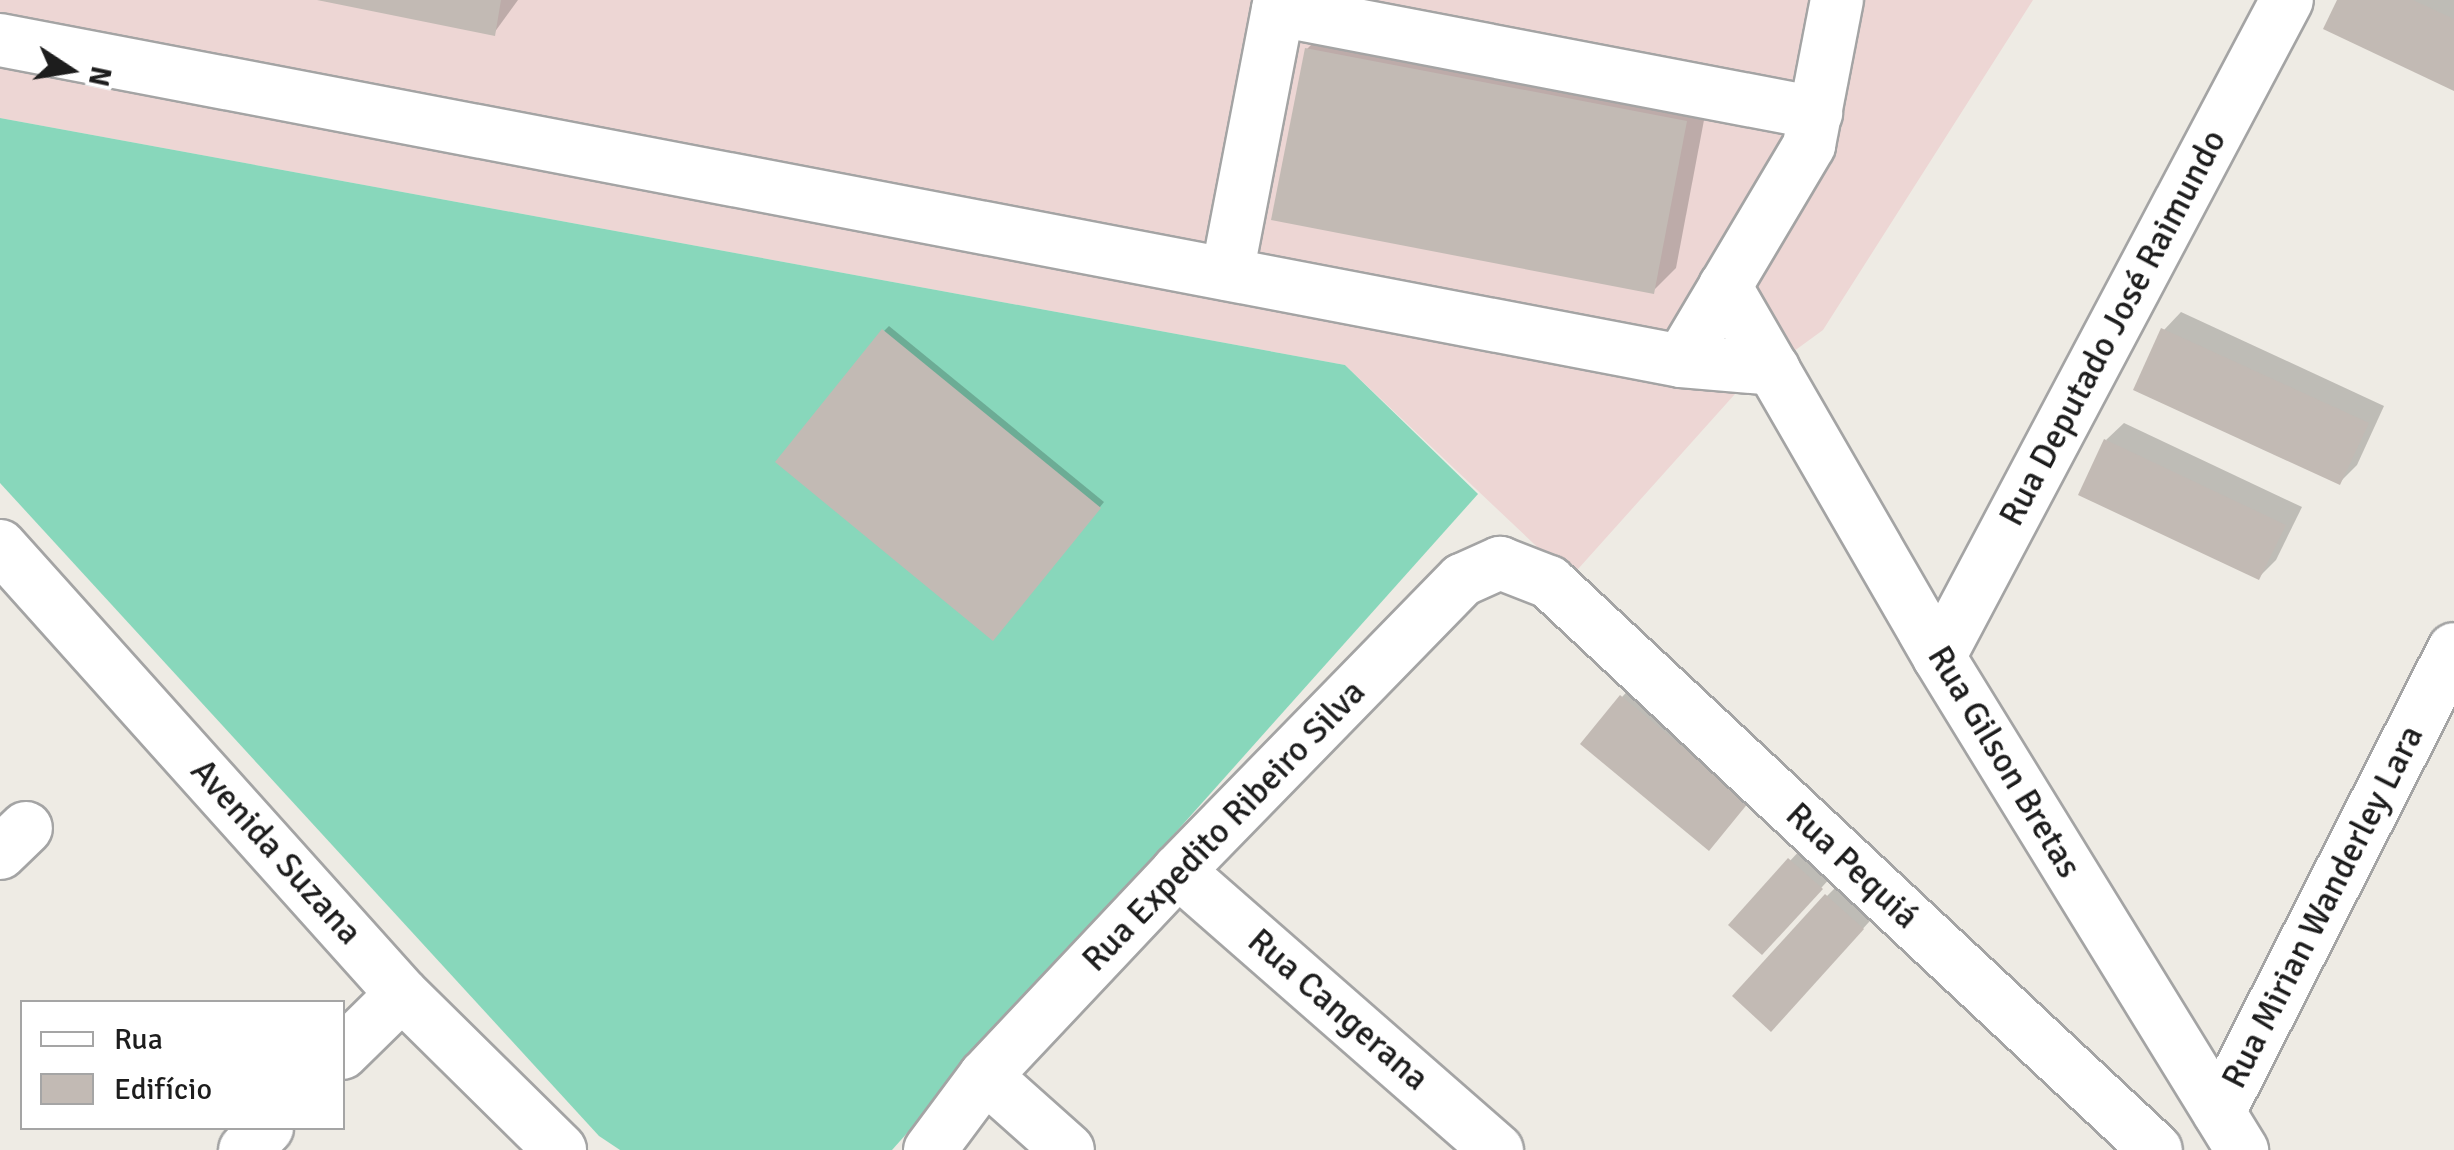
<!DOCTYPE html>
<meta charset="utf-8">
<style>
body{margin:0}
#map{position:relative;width:2454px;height:1150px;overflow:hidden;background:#eeebe4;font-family:Signika,sans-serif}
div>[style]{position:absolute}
.commercial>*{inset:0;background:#edd6d4}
.pitch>*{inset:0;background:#88d7bb}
.shadow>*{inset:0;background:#0003}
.building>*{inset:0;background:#c2bab4}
.roads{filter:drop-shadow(2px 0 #a4a4a4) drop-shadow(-2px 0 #a4a4a4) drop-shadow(0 2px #a4a4a4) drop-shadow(0 -2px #a4a4a4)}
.minor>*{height:52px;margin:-26px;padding:0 26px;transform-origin:26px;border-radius:26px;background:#fff}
span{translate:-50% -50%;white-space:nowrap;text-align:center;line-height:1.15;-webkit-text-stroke:8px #fff;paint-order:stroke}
.street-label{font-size:35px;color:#1d1d1d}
.legend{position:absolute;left:20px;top:1000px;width:325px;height:130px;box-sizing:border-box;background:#fff;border:2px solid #a5a5a5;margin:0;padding:12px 18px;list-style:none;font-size:30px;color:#1d1d1d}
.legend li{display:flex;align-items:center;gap:20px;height:50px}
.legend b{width:50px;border:2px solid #a5a5a5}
.north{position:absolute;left:20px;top:20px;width:100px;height:100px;-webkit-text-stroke:8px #fff;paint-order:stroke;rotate:102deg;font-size:28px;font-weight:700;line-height:40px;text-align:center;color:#1d1d1d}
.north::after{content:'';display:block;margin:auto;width:35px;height:45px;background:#1d1d1d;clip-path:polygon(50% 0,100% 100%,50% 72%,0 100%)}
</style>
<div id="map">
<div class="commercial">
<i style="clip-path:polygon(0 0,2033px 0,1823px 330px,1735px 394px,1570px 578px,1345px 365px,0 118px)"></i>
</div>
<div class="pitch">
<i style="clip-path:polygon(0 118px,1345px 365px,1478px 494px,892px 1150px,620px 1150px,599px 1136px,0 483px)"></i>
</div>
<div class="shadow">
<i style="clip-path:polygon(320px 0,518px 0,494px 33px)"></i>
<i style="clip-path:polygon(2340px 0,2454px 0,2454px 88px)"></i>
<i style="clip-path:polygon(1330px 26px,1708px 99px,1676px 268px,1653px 291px,1307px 49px)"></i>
<i style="clip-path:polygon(2181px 312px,2384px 406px,2357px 465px,2340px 482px,2164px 330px)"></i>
<i style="clip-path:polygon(889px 326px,1104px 502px,998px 632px,884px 331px)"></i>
<i style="clip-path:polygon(2124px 423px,2302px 507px,2276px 560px,2259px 577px,2106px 440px)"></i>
<i style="clip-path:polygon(1639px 679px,1765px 783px,1709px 847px,1622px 697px)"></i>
<i style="clip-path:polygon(1802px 848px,1832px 876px,1773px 941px,1731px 924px)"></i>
<i style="clip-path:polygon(1844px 879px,1879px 911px,1788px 1011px,1827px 896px)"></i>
</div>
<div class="building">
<i style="clip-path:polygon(317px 0,501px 0,495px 36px)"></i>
<i style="clip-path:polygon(2337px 0,2413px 0,2454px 19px,2454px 91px,2323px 29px)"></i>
<i style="clip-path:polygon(1305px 48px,1687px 121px,1654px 294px,1271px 220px)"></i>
<i style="clip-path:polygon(2161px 328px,2369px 423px,2340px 485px,2133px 390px)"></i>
<i style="clip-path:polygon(882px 329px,1101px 508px,993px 641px,775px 462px)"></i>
<i style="clip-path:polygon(2104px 439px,2286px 525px,2259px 580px,2078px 495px)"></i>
<i style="clip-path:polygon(1620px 695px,1749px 802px,1709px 851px,1580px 744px)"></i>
<i style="clip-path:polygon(1788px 858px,1823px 889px,1762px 955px,1728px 925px)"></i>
<i style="clip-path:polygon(1825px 894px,1864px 929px,1771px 1032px,1732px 996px)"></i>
</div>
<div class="roads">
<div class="minor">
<i style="left:1278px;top:10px;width:548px;rotate:10.84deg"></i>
<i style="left:0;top:40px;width:1711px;rotate:10.81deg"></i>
<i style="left:1681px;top:361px;width:93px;rotate:4.9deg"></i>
<i style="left:1227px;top:274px;width:279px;rotate:-79.1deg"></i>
<i style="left:1725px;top:286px;width:428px;rotate:60deg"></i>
<i style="left:1939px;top:657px;width:579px;rotate:58.42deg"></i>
<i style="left:1681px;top:361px;width:251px;rotate:-59.3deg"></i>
<i style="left:1809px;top:145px;width:148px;rotate:-79.1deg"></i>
<i style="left:0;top:546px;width:602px;rotate:48.1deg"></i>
<i style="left:402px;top:994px;width:222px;rotate:44.6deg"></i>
<i style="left:1939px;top:657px;width:743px;rotate:-62.09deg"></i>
<i style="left:0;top:853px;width:36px;rotate:-44deg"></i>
<i style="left:1178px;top:871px;width:424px;rotate:41.2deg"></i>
<i style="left:342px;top:1053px;width:84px;rotate:-44.5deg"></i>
<i style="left:985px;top:1076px;width:111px;rotate:41.7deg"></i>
<i style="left:2219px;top:1112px;width:519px;rotate:-63.09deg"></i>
<i style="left:245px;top:1150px;width:31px;rotate:-45deg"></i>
<i style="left:930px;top:1150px;width:92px;rotate:-53.4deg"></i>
<i style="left:985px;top:1076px;width:282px;rotate:-46.7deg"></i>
<i style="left:1178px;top:871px;width:407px;rotate:-45.7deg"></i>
<i style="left:1462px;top:580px;width:42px;rotate:-24.1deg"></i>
<i style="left:1500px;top:563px;width:53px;rotate:21.2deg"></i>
<i style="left:1549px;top:582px;width:831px;rotate:43.1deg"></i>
</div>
</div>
<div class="street-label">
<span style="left:2113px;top:328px;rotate:-62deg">Rua Deputado José Raimundo</span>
<span style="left:2004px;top:762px;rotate:59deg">Rua Gilson Bretas</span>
<span style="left:1224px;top:826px;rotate:-46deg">Rua Expedito Ribeiro Silva</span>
<span style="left:276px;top:852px;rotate:48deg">Avenida Suzana</span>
<span style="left:1852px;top:866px;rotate:43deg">Rua Pequiá</span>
<span style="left:2323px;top:907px;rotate:-63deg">Rua Mirian Wanderley Lara</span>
<span style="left:1338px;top:1010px;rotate:41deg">Rua Cangerana</span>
</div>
<ul class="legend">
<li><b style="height:12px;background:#fff"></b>Rua</li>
<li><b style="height:28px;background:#c2bab4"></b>Edifício</li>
</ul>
<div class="north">N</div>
</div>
